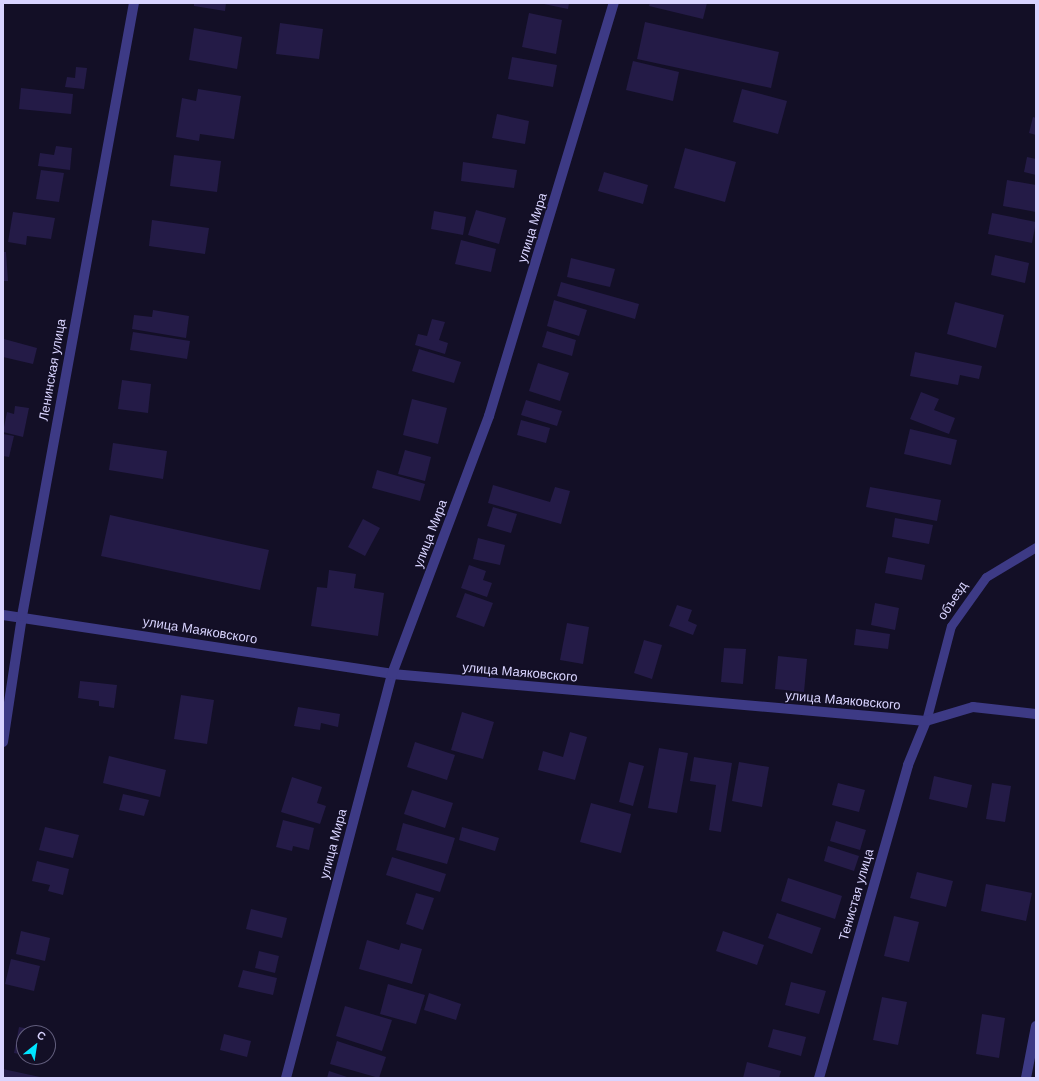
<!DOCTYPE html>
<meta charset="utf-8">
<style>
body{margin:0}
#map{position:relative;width:1039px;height:1081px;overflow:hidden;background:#130f26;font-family:Arial,sans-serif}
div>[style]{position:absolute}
.building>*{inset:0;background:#241b47}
.lane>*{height:9px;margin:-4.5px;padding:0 4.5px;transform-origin:4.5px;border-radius:4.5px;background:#3d3a85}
.street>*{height:10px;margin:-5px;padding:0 5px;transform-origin:5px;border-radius:5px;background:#3d3a85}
span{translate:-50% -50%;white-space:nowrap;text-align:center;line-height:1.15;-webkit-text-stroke:3px #130f26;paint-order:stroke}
.street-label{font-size:13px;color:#d9d4ff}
.frame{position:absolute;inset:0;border:4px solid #d9d4ff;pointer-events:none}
.north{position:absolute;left:16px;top:1025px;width:40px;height:40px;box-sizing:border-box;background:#130f26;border:1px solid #625e7d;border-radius:50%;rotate:30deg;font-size:11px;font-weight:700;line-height:16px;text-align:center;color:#d9d4ff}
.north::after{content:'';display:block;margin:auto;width:14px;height:18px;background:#00e5ff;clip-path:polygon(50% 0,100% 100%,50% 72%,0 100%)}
</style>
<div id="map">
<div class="building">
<i style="clip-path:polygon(194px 3px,226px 3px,225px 11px,194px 6px)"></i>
<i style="clip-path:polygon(539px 3px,569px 3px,568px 9px)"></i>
<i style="clip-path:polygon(650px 3px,707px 3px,703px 19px,649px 6px)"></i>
<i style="clip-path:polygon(529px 13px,562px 20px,556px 54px,522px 47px)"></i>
<i style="clip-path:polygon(645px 22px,779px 52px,771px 88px,637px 59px)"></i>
<i style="clip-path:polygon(280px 23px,323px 29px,319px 59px,276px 54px)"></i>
<i style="clip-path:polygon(194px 28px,242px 37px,237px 69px,189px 60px)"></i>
<i style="clip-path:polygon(512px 57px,557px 65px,553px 87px,508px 79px)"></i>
<i style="clip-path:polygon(633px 61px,679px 72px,673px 101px,626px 90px)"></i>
<i style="clip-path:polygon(76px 67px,87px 68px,84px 89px,65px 87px,67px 77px,75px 78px)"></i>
<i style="clip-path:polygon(21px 88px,73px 94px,71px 114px,19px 109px)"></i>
<i style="clip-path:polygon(198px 89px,241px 96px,234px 139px,200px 134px,199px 141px,176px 137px,182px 98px,196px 101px)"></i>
<i style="clip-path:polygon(742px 89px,787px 101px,778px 134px,733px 122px)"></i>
<i style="clip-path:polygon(497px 114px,529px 121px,525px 144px,492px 138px)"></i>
<i style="clip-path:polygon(1033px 117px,1036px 118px,1036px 135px,1029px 133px)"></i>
<i style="clip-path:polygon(56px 146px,72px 148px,70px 170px,38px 166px,40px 153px,54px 155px)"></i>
<i style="clip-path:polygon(685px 148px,736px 162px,725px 202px,674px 188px)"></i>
<i style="clip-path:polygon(174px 155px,221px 161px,217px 192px,170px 186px)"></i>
<i style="clip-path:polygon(1027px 157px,1036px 159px,1036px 175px,1024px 172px)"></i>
<i style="clip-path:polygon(463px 162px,517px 170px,514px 188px,461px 181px)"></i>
<i style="clip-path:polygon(41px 170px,64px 173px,59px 202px,36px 199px)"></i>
<i style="clip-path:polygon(604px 172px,648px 185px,643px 204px,598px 191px)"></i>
<i style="clip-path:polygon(1007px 180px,1036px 185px,1036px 212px,1003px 206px)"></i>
<i style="clip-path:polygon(476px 210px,506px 218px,499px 244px,468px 235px)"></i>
<i style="clip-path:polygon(434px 211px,466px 217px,463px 235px,431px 229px)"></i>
<i style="clip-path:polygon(13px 212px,55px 218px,51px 239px,27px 236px,26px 245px,8px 242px)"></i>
<i style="clip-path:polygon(992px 213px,1036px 222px,1032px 243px,988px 234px)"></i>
<i style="clip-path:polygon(152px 220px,209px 228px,205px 254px,149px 246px)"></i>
<i style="clip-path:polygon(461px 240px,496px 249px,491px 272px,455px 264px)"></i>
<i style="clip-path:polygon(3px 252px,6px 252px,8px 281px,3px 281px)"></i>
<i style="clip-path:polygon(995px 255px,1029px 263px,1025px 283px,991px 275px)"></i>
<i style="clip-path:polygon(571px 258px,615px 269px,610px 287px,567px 277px)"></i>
<i style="clip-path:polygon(561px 282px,639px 304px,635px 319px,557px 296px)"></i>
<i style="clip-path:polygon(554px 300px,587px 310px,579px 336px,547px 326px)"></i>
<i style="clip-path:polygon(955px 302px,1004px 315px,996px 348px,947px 334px)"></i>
<i style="clip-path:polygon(153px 310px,189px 316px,186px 338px,132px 329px,134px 315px,152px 317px)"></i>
<i style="clip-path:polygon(432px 319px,445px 322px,439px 340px,448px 343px,445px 354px,415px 345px,418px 334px,427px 336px)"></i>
<i style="clip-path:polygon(547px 331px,576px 340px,572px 356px,542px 347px)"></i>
<i style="clip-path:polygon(133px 332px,190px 341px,187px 359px,130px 350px)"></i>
<i style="clip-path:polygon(4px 339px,37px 348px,33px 364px,3px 357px)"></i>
<i style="clip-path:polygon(419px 349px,461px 362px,454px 383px,412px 371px)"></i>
<i style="clip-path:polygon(915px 352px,982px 366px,979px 379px,960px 375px,958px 385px,910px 376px)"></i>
<i style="clip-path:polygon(538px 363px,569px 373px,560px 401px,529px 391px)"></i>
<i style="clip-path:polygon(122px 380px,151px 384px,148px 413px,118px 409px)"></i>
<i style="clip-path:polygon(921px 392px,939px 399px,934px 410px,955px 418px,949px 434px,910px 419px)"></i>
<i style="clip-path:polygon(412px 399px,447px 408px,438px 444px,403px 435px)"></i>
<i style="clip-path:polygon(526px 400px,562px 411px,557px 426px,521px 415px)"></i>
<i style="clip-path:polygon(15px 406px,29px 408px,23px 437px,3px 432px,7px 412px,14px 414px)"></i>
<i style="clip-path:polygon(521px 420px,550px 428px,546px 443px,517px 435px)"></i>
<i style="clip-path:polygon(910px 429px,957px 440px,951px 465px,904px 454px)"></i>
<i style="clip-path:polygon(3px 434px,14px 436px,9px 457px,3px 456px)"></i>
<i style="clip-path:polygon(113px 443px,167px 451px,163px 479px,109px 470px)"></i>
<i style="clip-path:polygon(405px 450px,431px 457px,425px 481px,398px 474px)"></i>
<i style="clip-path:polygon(377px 470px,425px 484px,420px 501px,372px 488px)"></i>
<i style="clip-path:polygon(493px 485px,550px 502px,555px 487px,570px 491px,561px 524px,488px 503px)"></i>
<i style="clip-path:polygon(870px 487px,941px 500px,937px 521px,866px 507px)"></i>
<i style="clip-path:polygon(493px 507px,517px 514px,511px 533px,487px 526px)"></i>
<i style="clip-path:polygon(110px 515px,269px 550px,260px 590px,101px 556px)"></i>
<i style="clip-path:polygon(895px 518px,933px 525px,929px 544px,892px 537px)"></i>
<i style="clip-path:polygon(363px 519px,380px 528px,365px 556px,348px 547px)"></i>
<i style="clip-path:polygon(478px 538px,505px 545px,500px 565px,473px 559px)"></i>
<i style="clip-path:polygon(888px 557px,925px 565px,922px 580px,885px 573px)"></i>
<i style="clip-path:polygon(469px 565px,486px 571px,483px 580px,492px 583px,487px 597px,461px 588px)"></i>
<i style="clip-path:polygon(329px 570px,356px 574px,354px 588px,384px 593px,378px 636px,311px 626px,317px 587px,327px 588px)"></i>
<i style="clip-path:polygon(465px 593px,493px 603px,484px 627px,456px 617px)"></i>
<i style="clip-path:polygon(875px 603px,899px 608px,895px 630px,871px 625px)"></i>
<i style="clip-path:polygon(677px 605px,692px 610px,688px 621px,697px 625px,693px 635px,669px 626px)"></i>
<i style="clip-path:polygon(567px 623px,589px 627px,583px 664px,560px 660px)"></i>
<i style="clip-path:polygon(856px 629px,890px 634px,888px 649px,854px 645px)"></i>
<i style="clip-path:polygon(644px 640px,662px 645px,652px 679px,634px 673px)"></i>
<i style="clip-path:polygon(724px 648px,746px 649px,743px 684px,721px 682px)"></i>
<i style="clip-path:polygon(778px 656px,807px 659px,804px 692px,775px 689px)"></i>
<i style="clip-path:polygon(80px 681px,117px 685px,114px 708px,99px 706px,99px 701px,78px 698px)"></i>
<i style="clip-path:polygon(181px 695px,214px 700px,207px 744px,174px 739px)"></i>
<i style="clip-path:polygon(298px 707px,340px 714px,338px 727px,321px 723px,320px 730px,294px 726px)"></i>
<i style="clip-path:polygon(462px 712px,494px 722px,483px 759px,451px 750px)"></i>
<i style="clip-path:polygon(570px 732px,587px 737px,575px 780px,538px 770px,543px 751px,563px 757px)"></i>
<i style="clip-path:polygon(415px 742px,455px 755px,447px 780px,407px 767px)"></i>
<i style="clip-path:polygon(659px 748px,688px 753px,677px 813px,648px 808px)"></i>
<i style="clip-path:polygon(109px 756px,166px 770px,160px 797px,103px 783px)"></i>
<i style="clip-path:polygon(694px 757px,732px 763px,721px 832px,709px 830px,716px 785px,690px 781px)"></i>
<i style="clip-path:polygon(629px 762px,644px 766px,633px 806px,619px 802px)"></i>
<i style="clip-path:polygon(739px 762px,769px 767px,762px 807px,732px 801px)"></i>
<i style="clip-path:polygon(934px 776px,972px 785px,967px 808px,929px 799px)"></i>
<i style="clip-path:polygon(292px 777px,322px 787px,317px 803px,326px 806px,320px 824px,281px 812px)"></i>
<i style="clip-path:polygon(838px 783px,865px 790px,859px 812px,832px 805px)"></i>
<i style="clip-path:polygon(992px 783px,1011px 786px,1005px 822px,986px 819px)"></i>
<i style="clip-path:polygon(412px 790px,453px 803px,445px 828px,404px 814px)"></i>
<i style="clip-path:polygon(123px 794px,149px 800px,144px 816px,119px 810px)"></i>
<i style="clip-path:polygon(591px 803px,631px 814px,621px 853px,580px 842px)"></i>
<i style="clip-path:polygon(283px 820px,314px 828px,309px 850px,293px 846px,292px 851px,276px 847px)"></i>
<i style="clip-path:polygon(836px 821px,866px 830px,860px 850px,830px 841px)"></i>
<i style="clip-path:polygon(403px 823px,455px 838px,447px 864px,396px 850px)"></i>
<i style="clip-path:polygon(45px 827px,79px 835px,73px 858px,39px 850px)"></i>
<i style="clip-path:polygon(462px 827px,499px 838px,495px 851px,459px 840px)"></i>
<i style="clip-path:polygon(828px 846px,859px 856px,854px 871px,824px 861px)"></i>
<i style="clip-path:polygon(392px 857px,446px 874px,440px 892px,386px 875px)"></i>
<i style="clip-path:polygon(37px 861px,69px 869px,63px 895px,48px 891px,50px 885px,32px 881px)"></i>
<i style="clip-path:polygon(917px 872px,953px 881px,946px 907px,910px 898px)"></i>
<i style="clip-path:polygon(788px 878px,842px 896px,835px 919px,781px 901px)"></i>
<i style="clip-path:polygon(986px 884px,1032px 893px,1026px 921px,981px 911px)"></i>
<i style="clip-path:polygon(416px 893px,434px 898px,423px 930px,406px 924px)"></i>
<i style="clip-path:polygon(251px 909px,287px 918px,282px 938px,246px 929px)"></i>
<i style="clip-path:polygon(777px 913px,821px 928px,812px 954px,768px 938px)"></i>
<i style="clip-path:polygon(894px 916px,919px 922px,909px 962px,884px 956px)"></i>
<i style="clip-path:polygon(21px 931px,50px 938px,45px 961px,16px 954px)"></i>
<i style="clip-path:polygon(723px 931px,764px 945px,757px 965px,716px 951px)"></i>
<i style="clip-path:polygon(367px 940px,399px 950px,401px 943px,422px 949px,412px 984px,359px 969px)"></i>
<i style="clip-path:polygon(259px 951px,279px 956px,275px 973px,255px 968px)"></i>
<i style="clip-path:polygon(11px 959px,40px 966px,34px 991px,5px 984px)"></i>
<i style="clip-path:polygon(243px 970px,277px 978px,273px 995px,238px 987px)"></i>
<i style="clip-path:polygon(791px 982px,826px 991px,819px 1014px,785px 1005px)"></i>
<i style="clip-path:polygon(388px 984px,425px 995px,416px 1024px,380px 1014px)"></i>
<i style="clip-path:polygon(429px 993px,461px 1004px,456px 1020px,424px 1010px)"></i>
<i style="clip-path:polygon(882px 997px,907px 1002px,898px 1045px,873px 1040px)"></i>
<i style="clip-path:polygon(345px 1006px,392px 1020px,382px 1051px,336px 1036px)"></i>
<i style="clip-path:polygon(982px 1014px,1005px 1018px,999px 1058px,976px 1054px)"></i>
<i style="clip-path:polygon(19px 1027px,46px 1032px,24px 1033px,24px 1055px,14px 1053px)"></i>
<i style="clip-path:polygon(773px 1029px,806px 1037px,801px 1056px,768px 1047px)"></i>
<i style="clip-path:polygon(48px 1033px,51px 1033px,49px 1047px,48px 1047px)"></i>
<i style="clip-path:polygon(224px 1034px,251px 1041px,247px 1057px,220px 1050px)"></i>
<i style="clip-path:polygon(337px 1041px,386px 1057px,379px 1078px,330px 1064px)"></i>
<i style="clip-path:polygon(747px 1062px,781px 1071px,779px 1078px,743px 1078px)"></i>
<i style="clip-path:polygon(3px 1069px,40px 1077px,40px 1078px,3px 1078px)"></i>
<i style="clip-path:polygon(329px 1071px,350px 1078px,327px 1078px)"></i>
</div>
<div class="lane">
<i style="left:926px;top:721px;width:98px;rotate:-75.3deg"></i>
<i style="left:951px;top:626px;width:60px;rotate:-54.5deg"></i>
<i style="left:986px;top:577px;width:58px;rotate:-31deg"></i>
</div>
<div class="street">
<i style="left:3px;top:615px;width:393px;rotate:8.6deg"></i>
<i style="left:392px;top:674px;width:536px;rotate:5.03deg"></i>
<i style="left:926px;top:721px;width:49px;rotate:-16.6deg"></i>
<i style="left:973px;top:707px;width:63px;rotate:6.3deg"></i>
<i style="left:3px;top:742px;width:127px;rotate:-81.4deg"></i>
<i style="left:22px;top:616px;width:623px;rotate:-79.65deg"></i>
<i style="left:286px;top:1078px;width:418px;rotate:-75.3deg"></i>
<i style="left:392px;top:674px;width:276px;rotate:-69.4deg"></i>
<i style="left:489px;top:416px;width:432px;rotate:-73.2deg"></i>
<i style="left:819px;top:1078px;width:325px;rotate:-74.1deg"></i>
<i style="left:908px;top:765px;width:48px;rotate:-67.8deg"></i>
<i style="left:1026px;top:1078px;width:53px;rotate:-79.1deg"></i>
</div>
<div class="street-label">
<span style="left:533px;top:228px;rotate:-73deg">улица Мира</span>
<span style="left:53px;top:370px;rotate:-80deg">Ленинская улица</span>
<span style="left:431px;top:534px;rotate:-69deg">улица Мира</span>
<span style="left:953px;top:601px;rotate:-57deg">объезд</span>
<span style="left:200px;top:631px;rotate:9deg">улица Маяковского</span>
<span style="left:520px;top:673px;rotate:5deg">улица Маяковского</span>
<span style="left:843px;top:701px;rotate:5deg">улица Маяковского</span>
<span style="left:334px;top:844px;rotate:-75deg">улица Мира</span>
<span style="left:857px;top:895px;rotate:-74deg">Тенистая улица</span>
</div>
<div class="frame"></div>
<div class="north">С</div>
</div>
